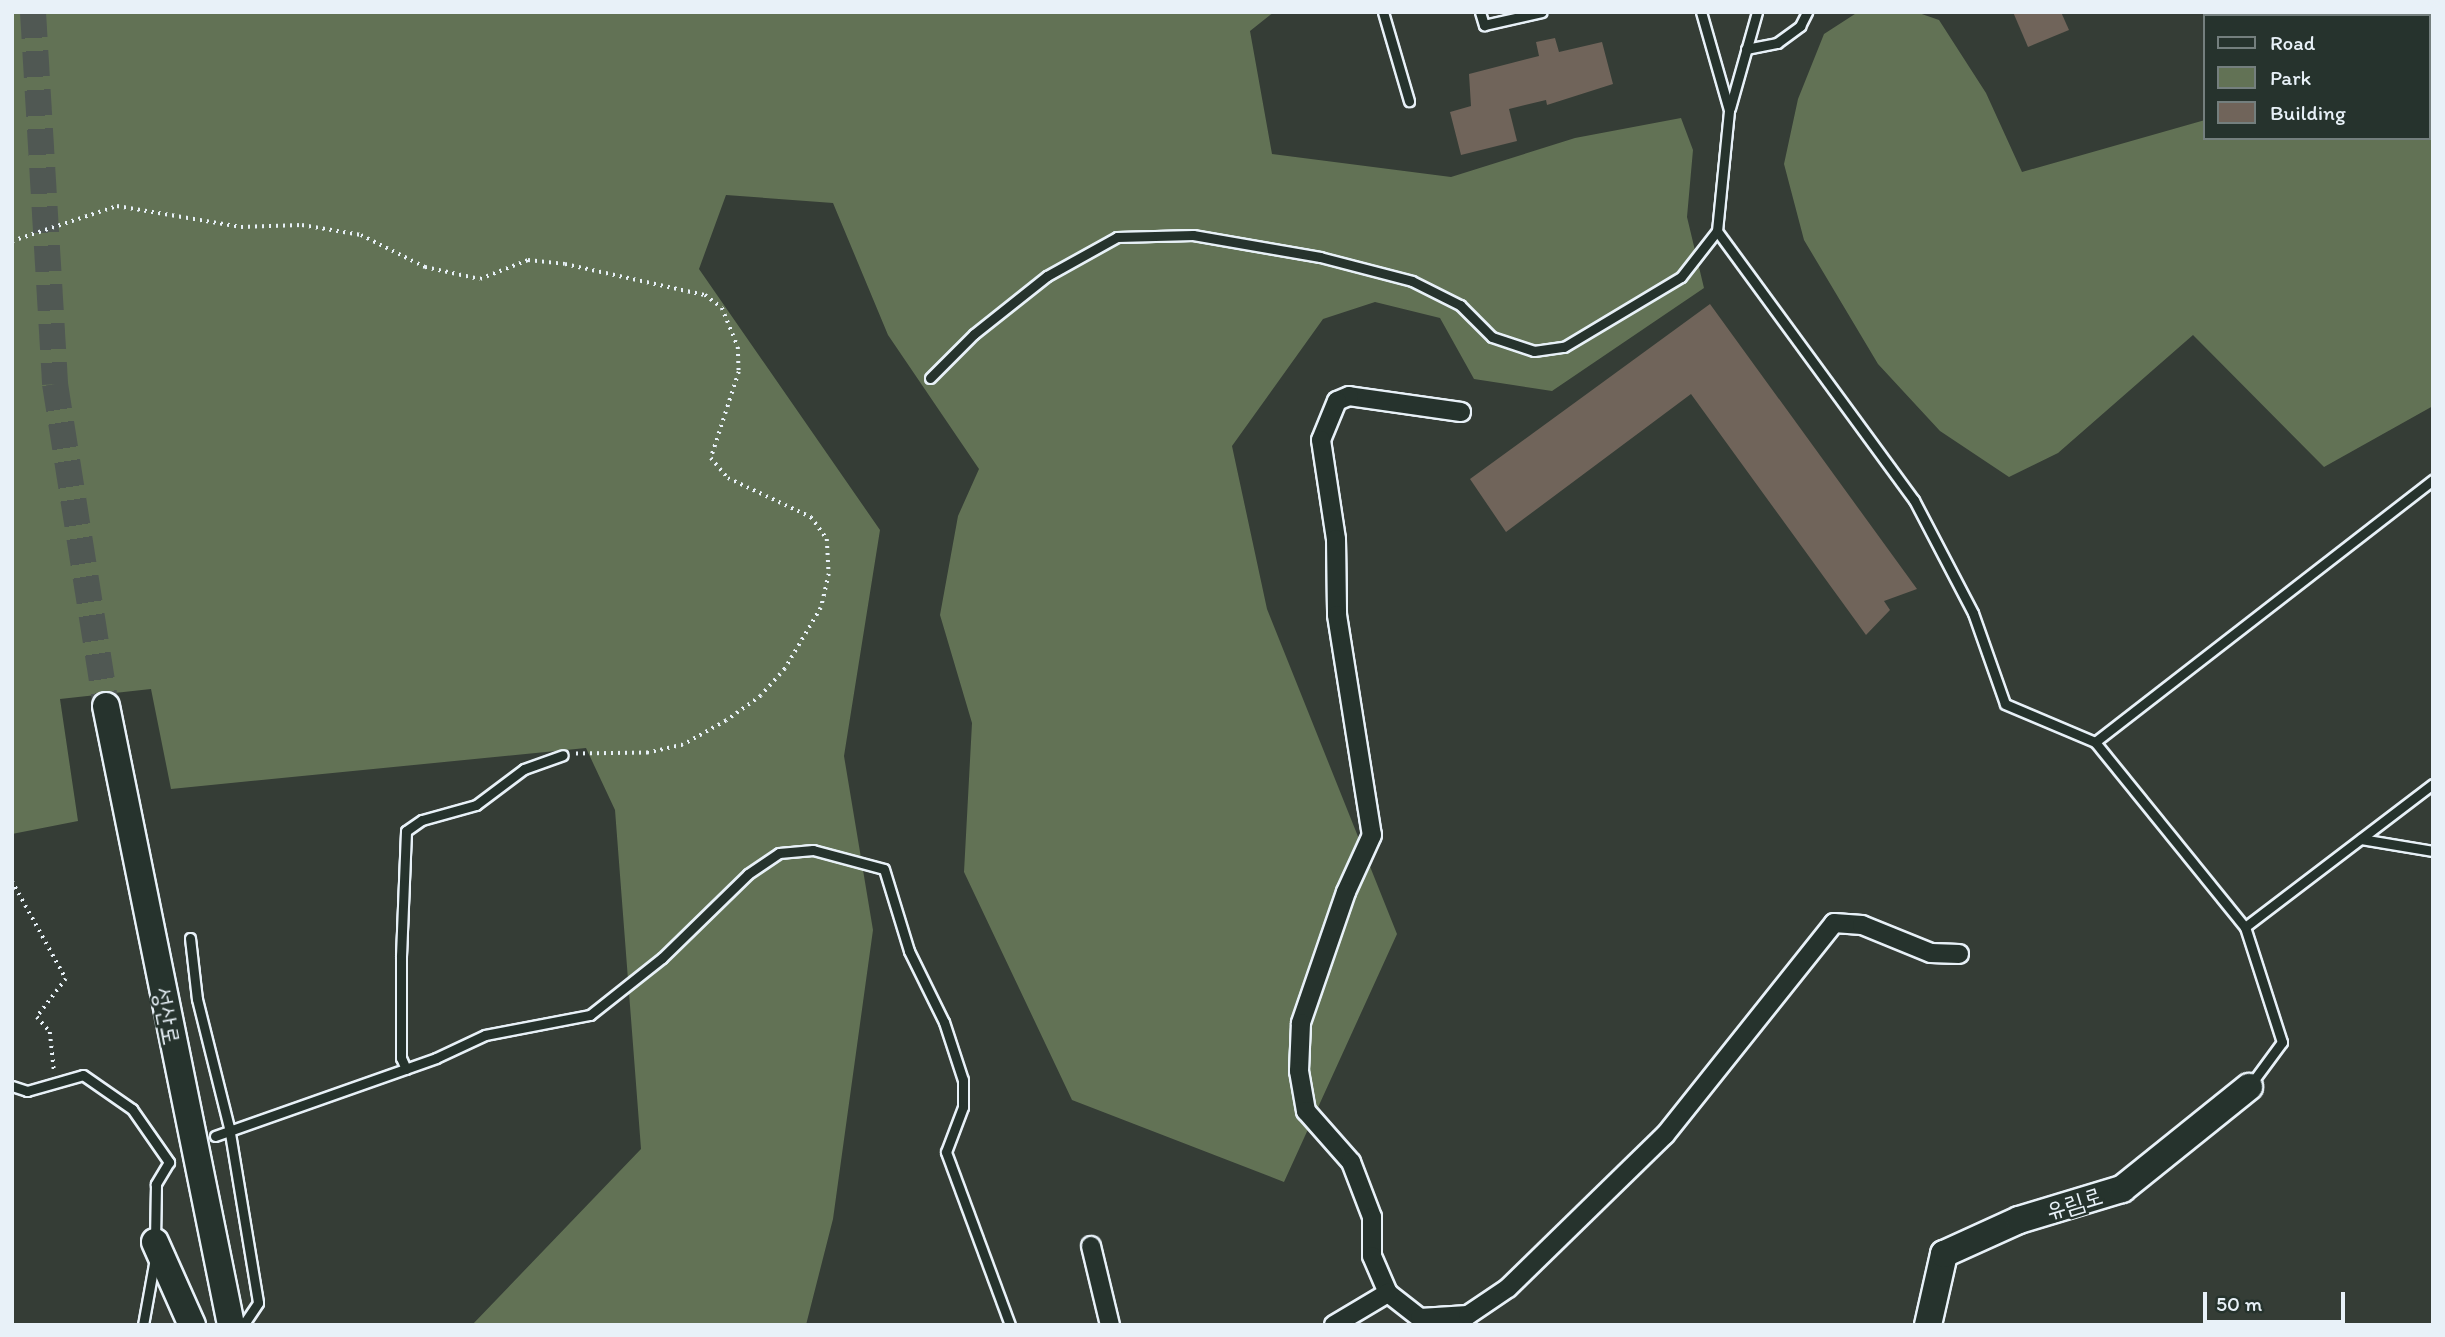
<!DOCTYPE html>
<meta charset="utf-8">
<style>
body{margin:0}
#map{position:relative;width:2445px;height:1337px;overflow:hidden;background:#353d36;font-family:Itim,"Poor Story",sans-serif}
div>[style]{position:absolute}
.green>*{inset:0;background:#627255}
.building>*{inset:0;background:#70645a}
.secondary-tunnel>*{height:26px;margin-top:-13px;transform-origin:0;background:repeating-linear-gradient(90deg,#505853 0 26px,transparent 0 39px)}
.path>*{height:3.5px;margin-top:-1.75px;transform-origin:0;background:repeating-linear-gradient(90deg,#e8f1f8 0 2px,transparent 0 7px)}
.roads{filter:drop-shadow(2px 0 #e8f1f8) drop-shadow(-2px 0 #e8f1f8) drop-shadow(0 2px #e8f1f8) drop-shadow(0 -2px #e8f1f8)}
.lane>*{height:9px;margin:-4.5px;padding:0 4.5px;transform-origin:4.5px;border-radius:4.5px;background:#26332d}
.street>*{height:18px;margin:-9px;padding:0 9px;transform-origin:9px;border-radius:9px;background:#26332d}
.secondary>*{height:26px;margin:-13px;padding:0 13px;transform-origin:13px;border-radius:13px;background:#26332d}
span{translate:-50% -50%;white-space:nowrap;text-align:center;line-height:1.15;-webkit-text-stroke:5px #26332d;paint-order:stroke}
.street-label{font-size:24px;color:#e8f1f8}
.frame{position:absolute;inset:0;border:14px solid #e8f1f8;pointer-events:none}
.legend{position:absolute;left:2203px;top:14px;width:228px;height:126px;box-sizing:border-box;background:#26332d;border:2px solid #747f7e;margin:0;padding:9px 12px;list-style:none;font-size:21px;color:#e8f1f8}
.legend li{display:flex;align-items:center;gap:14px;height:35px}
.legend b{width:35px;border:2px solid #747f7e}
.scale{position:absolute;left:2203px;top:1292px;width:142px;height:32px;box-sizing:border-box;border:4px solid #e8f1f8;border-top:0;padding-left:9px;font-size:21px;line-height:24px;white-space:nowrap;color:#e8f1f8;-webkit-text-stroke:5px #26332d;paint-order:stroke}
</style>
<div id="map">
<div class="green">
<i style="clip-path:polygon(12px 12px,1274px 12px,1250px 31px,1272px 154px,1451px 177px,1575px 138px,1681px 118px,1693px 150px,1687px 217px,1704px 288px,1552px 391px,1474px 379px,1440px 318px,1375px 302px,1323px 319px,1232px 446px,1267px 609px,1397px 934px,1284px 1182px,1072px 1100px,964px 872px,972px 723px,940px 615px,958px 516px,979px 469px,888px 335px,833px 203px,726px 195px,699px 269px,880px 530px,844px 756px,873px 930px,833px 1219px,806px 1325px,472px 1325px,641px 1149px,615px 810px,586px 748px,171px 789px,151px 689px,60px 699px,78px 821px,12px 834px)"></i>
<i style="clip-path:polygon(1858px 12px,1916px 12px,1939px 20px,1986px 93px,2022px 172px,2205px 120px,2205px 138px,2429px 138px,2433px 25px,2433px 406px,2324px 467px,2193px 335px,2058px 453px,2009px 477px,1940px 431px,1878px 364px,1804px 240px,1784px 164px,1798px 99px,1824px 34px)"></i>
</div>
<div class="building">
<i style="clip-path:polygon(2013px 12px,2061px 12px,2069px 30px,2028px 47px)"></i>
<i style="clip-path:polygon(1555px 38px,1559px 52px,1602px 42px,1613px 84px,1547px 105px,1546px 100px,1509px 109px,1517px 141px,1461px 155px,1450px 112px,1471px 106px,1469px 74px,1539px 56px,1536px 42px)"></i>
<i style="clip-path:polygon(1710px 304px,1917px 589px,1884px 601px,1890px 610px,1866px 635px,1691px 394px,1506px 532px,1470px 479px)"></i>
</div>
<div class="secondary-tunnel">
<i style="left:33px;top:12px;width:373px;rotate:86.6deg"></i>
<i style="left:55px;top:384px;width:326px;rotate:81deg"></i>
</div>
<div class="path">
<i style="left:12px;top:241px;width:111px;rotate:-18.4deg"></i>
<i style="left:117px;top:206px;width:126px;rotate:9.6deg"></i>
<i style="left:241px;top:227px;width:61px;rotate:-1.9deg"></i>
<i style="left:302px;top:225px;width:60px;rotate:9.6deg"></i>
<i style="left:361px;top:235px;width:72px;rotate:26.6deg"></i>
<i style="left:425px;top:267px;width:56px;rotate:12.3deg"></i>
<i style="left:480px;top:279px;width:52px;rotate:-21.6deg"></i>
<i style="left:528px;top:260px;width:37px;rotate:6deg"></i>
<i style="left:565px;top:264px;width:143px;rotate:12.5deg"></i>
<i style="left:705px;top:295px;width:21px;rotate:37deg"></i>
<i style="left:722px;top:308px;width:42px;rotate:67.7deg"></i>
<i style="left:738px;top:347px;width:25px;rotate:88deg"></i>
<i style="left:739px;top:372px;width:90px;rotate:108deg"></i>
<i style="left:711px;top:458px;width:26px;rotate:50deg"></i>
<i style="left:728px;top:478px;width:92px;rotate:25.2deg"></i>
<i style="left:811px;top:517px;width:27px;rotate:54deg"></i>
<i style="left:827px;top:539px;width:35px;rotate:87deg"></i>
<i style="left:829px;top:574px;width:35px;rotate:103deg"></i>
<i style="left:821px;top:608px;width:71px;rotate:120.5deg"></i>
<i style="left:785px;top:669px;width:36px;rotate:132deg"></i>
<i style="left:761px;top:696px;width:43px;rotate:144.5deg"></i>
<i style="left:726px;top:721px;width:49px;rotate:150.8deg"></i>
<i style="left:683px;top:745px;width:36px;rotate:167deg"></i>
<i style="left:648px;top:753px;width:73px;rotate:179.2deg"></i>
<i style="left:12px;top:881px;width:112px;rotate:61.1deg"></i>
<i style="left:66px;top:979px;width:48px;rotate:127.3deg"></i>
<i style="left:37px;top:1017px;width:20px;rotate:49deg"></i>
<i style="left:50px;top:1032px;width:39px;rotate:84deg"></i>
</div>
<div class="roads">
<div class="lane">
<i style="left:1383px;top:12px;width:93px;rotate:73.7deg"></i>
<i style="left:1480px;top:12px;width:14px;rotate:73deg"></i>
<i style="left:1484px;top:25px;width:59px;rotate:-12.6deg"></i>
<i style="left:1746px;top:49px;width:32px;rotate:-11deg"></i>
<i style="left:1777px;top:43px;width:29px;rotate:-36deg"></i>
<i style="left:1800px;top:26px;width:16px;rotate:-63deg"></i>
<i style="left:1730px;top:108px;width:100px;rotate:-74.3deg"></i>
<i style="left:1717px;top:231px;width:333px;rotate:53.8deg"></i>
<i style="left:1914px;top:500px;width:127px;rotate:62.4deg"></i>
<i style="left:1973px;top:613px;width:96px;rotate:70.6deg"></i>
<i style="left:2005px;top:704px;width:98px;rotate:22.9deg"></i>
<i style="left:2095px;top:742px;width:238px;rotate:51deg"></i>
<i style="left:2245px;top:927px;width:121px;rotate:72.2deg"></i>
<i style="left:2282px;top:1042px;width:52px;rotate:126.4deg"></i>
<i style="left:930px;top:378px;width:62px;rotate:-45deg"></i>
<i style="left:974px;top:334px;width:93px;rotate:-38.5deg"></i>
<i style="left:1047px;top:276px;width:80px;rotate:-29.1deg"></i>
<i style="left:1117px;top:237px;width:76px;rotate:-1.5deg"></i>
<i style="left:1193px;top:235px;width:129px;rotate:9.8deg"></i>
<i style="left:1320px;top:257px;width:95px;rotate:14.6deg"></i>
<i style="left:1412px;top:281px;width:54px;rotate:26.6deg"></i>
<i style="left:1460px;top:305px;width:45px;rotate:45deg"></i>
<i style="left:1492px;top:337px;width:44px;rotate:18.4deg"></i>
<i style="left:1534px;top:351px;width:30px;rotate:-8deg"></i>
<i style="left:1564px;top:347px;width:136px;rotate:-30.9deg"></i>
<i style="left:1681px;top:277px;width:58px;rotate:-52deg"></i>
<i style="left:1717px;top:231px;width:122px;rotate:-84.3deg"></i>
<i style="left:1729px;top:110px;width:102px;rotate:-105.9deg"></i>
<i style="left:2095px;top:742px;width:428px;rotate:-37.8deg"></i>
<i style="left:2361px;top:839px;width:73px;rotate:9.5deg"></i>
<i style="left:2245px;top:927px;width:236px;rotate:-37.3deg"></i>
<i style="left:190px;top:938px;width:61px;rotate:83.5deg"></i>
<i style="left:197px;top:999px;width:132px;rotate:76deg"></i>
<i style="left:229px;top:1127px;width:178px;rotate:80.6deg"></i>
<i style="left:258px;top:1303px;width:27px;rotate:124deg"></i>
<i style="left:406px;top:1069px;width:12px;rotate:-114deg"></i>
<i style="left:401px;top:1058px;width:102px;rotate:-90deg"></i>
<i style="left:401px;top:956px;width:125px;rotate:-87.7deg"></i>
<i style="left:406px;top:831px;width:19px;rotate:-35deg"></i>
<i style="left:422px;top:820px;width:56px;rotate:-15.5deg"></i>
<i style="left:476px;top:805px;width:60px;rotate:-36.9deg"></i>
<i style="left:524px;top:769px;width:41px;rotate:-19.7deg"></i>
<i style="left:12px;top:1086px;width:16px;rotate:18deg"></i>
<i style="left:27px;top:1091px;width:58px;rotate:-15.9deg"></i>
<i style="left:83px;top:1075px;width:60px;rotate:34.8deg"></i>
<i style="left:132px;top:1109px;width:65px;rotate:55.1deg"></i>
<i style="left:169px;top:1162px;width:26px;rotate:121deg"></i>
<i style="left:156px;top:1184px;width:56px;rotate:91deg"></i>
<i style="left:215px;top:1136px;width:234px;rotate:-19.4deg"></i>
<i style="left:436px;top:1058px;width:54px;rotate:-25.1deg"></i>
<i style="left:485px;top:1035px;width:107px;rotate:-10.8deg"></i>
<i style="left:590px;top:1015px;width:92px;rotate:-38.4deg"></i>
<i style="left:662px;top:958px;width:120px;rotate:-44.3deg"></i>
<i style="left:748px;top:874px;width:37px;rotate:-34deg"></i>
<i style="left:779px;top:853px;width:34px;rotate:-5deg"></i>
<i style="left:813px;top:850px;width:73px;rotate:15deg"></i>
<i style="left:884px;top:869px;width:86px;rotate:73deg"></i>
<i style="left:909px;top:951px;width:79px;rotate:63.8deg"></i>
<i style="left:944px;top:1022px;width:61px;rotate:71.9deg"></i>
<i style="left:963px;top:1080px;width:27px;rotate:90deg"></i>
<i style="left:963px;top:1107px;width:48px;rotate:110.7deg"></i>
<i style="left:946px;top:1152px;width:184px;rotate:69.7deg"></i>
<i style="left:143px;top:1325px;width:68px;rotate:-79.8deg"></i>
</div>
<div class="street">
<i style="left:1461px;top:412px;width:113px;rotate:-171.9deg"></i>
<i style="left:1349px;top:396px;width:13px;rotate:157deg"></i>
<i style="left:1337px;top:401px;width:42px;rotate:112.3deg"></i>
<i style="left:1321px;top:440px;width:100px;rotate:81.4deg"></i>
<i style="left:1336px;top:539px;width:76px;rotate:89.2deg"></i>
<i style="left:1337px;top:615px;width:223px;rotate:81deg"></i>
<i style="left:1372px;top:835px;width:63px;rotate:114.5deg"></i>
<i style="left:1346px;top:892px;width:139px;rotate:109deg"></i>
<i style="left:1301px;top:1023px;width:48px;rotate:92.4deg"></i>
<i style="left:1299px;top:1071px;width:41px;rotate:80.1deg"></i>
<i style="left:1306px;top:1111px;width:68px;rotate:48.6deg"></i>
<i style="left:1351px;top:1162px;width:59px;rotate:69.1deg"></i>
<i style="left:1372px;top:1217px;width:39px;rotate:90deg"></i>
<i style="left:1372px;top:1256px;width:40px;rotate:66.6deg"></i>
<i style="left:1388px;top:1293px;width:41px;rotate:38deg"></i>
<i style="left:1420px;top:1318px;width:48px;rotate:-3.6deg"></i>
<i style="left:1468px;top:1315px;width:48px;rotate:-34deg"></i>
<i style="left:1508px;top:1288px;width:219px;rotate:-44.3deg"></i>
<i style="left:1665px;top:1135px;width:271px;rotate:-51.4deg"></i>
<i style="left:1834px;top:923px;width:28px;rotate:4deg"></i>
<i style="left:1862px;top:925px;width:74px;rotate:22.1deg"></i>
<i style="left:1931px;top:953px;width:28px;rotate:2deg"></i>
<i style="left:1091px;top:1246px;width:81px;rotate:76.5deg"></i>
<i style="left:1334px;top:1325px;width:63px;rotate:-30.7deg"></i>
</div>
<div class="secondary">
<i style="left:106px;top:706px;width:631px;rotate:78.58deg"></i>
<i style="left:155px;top:1242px;width:91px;rotate:66deg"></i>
<i style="left:1928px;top:1325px;width:73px;rotate:-77.3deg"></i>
<i style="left:1944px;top:1254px;width:82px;rotate:-24.4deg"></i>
<i style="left:2019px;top:1220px;width:108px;rotate:-16.8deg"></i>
<i style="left:2122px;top:1189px;width:163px;rotate:-38.8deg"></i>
</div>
</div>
<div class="street-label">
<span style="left:167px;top:1016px;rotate:79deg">성산로</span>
<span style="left:2074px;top:1203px;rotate:-17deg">유림로</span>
</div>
<div class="frame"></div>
<ul class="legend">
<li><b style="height:9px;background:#26332d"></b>Road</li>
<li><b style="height:19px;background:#627255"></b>Park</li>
<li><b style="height:19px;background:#70645a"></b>Building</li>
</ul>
<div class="scale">50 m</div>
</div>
